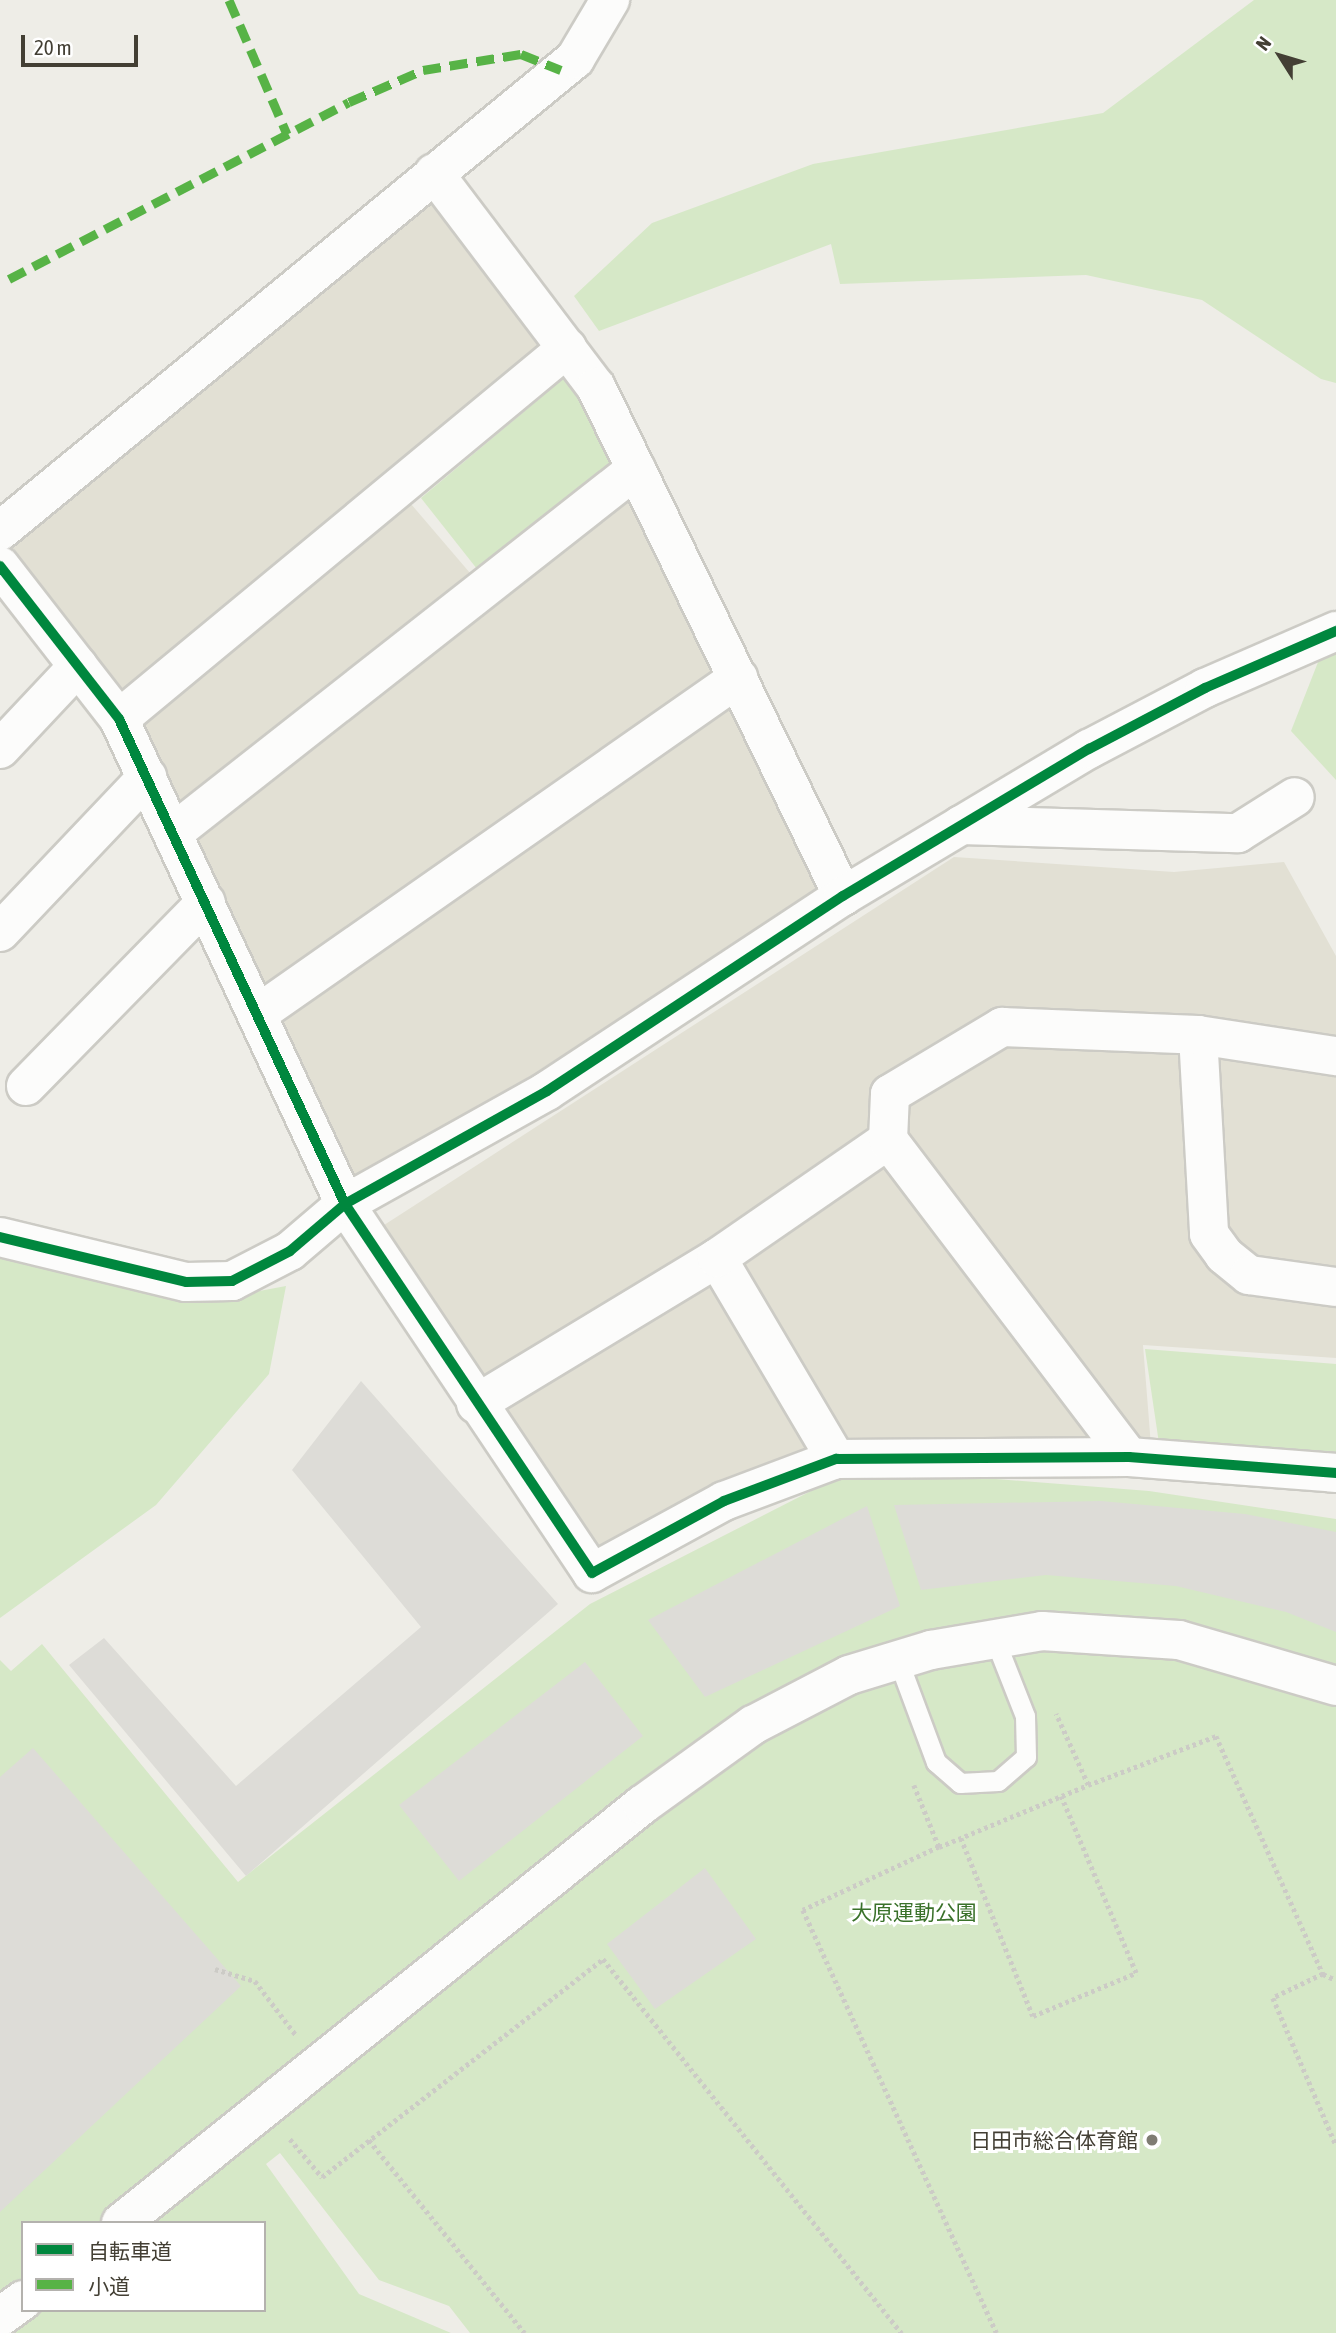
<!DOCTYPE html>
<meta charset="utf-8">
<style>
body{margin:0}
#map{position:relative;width:1336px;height:2333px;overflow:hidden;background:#eeede7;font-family:"Asap Condensed","Noto Sans JP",sans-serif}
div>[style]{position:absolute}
.residential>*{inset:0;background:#e2e0d4}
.green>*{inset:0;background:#d6e8c7}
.parking>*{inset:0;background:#dddcd7}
.path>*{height:4.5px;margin-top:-2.25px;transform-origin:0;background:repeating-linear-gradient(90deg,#cccbc6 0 3.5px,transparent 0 7px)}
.roads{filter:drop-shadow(2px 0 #cccbc5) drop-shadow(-2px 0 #cccbc5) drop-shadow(0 2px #cccbc5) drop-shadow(0 -2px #cccbc5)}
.service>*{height:19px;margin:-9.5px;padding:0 9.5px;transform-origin:9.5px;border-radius:9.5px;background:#fcfcfb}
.minor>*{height:38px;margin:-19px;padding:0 19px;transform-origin:19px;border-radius:19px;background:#fcfcfb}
.tertiary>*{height:38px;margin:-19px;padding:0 19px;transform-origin:19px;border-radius:19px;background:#fcfcfb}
.quiet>*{height:9px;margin-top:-4.5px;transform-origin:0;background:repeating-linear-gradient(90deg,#57b346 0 18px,transparent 0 27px)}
.cycleway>*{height:10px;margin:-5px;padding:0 5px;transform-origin:5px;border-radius:5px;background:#00873e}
.dots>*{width:19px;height:19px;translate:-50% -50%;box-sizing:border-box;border:4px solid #fff;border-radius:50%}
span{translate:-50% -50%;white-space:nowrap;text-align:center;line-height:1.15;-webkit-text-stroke:6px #fff;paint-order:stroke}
.park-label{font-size:21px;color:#3a712a}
.poi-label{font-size:21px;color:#433f34}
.right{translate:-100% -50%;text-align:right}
.legend{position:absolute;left:21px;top:2221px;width:245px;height:91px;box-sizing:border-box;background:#fff;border:2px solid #b4b2ae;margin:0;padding:9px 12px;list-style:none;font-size:21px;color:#433f34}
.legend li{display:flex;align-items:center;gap:14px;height:35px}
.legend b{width:35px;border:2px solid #b4b2ae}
.north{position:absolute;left:1245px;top:21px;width:70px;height:70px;-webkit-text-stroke:5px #fff;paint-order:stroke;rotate:307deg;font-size:19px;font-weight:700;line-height:28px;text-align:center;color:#433f34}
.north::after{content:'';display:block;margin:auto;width:24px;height:32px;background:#433f34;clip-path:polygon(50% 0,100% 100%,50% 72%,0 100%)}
.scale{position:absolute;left:21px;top:35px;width:117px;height:32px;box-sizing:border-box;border:4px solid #433f34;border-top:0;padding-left:9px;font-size:21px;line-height:24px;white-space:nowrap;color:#433f34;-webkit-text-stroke:5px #fff;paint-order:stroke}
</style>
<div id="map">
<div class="residential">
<i style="clip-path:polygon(429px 195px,547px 347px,121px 701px,4px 545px)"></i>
<i style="clip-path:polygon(622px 491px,718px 676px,263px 991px,185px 832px)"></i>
<i style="clip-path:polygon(411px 504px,476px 580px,176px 809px,138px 722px)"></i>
<i style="clip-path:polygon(727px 698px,827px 895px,350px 1186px,272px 1015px)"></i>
<i style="clip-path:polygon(954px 857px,1174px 872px,1284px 862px,1336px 956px,1336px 1040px,997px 1015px,875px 1132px,480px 1384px,381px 1227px)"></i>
<i style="clip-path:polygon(1003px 1036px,1189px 1041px,1192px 1233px,1336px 1297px,1336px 1358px,1143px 1345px,1151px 1446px,1130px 1445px,904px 1141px,904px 1100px)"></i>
<i style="clip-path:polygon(1221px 1057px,1336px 1072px,1336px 1270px,1256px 1256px,1227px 1238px,1214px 1066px)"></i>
<i style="clip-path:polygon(884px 1150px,1093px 1445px,848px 1446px,729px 1260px)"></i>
<i style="clip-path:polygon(710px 1274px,820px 1451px,596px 1557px,493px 1409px)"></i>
</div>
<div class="green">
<i style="clip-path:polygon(1254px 0,1336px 0,1336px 383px,1321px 379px,1202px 300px,1086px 275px,840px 284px,831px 244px,599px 331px,574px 296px,652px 223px,813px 164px,1103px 113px)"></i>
<i style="clip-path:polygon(565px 377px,606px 432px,616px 465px,481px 574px,421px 498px)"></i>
<i style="clip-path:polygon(1336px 646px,1336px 780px,1291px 731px,1322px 652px)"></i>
<i style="clip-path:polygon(0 1257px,210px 1300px,286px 1286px,269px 1374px,156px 1505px,0 1618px)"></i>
<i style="clip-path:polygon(1145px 1349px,1336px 1364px,1336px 1464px,1160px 1450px)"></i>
<i style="clip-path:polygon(evenodd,856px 1468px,1149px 1491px,1336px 1519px,1336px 2333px,470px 2333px,449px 2306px,379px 2280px,280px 2153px,266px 2164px,359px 2294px,451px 2333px,0 2333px,0 1660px,11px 1671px,42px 1644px,238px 1882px,590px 1604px,856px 1468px,23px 2223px,264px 2223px,264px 2310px,23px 2310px,23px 2223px)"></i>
</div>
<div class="parking">
<i style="clip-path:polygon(361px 1381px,558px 1604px,246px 1876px,69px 1665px,104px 1638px,236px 1786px,421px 1627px,292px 1470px)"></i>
<i style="clip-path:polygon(1101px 1501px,1245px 1514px,1336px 1532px,1336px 1632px,1286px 1612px,1176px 1586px,1046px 1575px,921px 1590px,894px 1505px)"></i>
<i style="clip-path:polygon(867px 1506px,900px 1606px,705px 1697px,648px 1620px)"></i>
<i style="clip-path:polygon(585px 1662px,643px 1736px,459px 1881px,399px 1805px)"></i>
<i style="clip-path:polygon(33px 1748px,241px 1986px,0 2212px,0 1777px)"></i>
<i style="clip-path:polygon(705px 1868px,756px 1939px,655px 2009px,607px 1944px)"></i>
</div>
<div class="path">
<i style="left:914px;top:1785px;width:67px;rotate:68deg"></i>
<i style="left:939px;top:1847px;width:161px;rotate:-22.6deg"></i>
<i style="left:1088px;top:1785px;width:78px;rotate:-114.3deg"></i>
<i style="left:1088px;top:1785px;width:137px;rotate:-20.9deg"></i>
<i style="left:1216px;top:1736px;width:261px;rotate:65.8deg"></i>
<i style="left:1323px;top:1974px;width:55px;rotate:154.4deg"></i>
<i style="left:1273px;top:1998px;width:160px;rotate:66.8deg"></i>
<i style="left:961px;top:1838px;width:192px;rotate:68deg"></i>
<i style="left:1033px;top:2016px;width:112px;rotate:-22.7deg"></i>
<i style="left:1136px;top:1973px;width:192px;rotate:-113deg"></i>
<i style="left:939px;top:1847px;width:150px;rotate:155.1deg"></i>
<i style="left:803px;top:1910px;width:465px;rotate:65.4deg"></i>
<i style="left:215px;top:1969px;width:42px;rotate:16.7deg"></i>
<i style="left:255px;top:1981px;width:68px;rotate:52.8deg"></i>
<i style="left:1323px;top:1974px;width:14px;rotate:25deg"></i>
<i style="left:290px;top:2139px;width:50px;rotate:49.9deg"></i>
<i style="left:322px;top:2177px;width:356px;rotate:-37.8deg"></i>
<i style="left:603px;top:1959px;width:479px;rotate:51.4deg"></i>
<i style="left:369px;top:2140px;width:248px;rotate:51.1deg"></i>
</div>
<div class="roads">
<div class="service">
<i style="left:898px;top:1660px;width:109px;rotate:69.6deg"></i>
<i style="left:936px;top:1762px;width:32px;rotate:41deg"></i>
<i style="left:960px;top:1783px;width:38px;rotate:-3deg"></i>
<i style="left:998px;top:1781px;width:37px;rotate:-41deg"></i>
<i style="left:1026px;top:1757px;width:41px;rotate:-91.4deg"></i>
<i style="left:1025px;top:1716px;width:82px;rotate:-111.5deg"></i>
</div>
<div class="minor">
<i style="left:434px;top:173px;width:268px;rotate:52.9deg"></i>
<i style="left:596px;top:387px;width:566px;rotate:64.11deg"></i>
<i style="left:0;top:531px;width:744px;rotate:-39.38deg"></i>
<i style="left:575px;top:59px;width:69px;rotate:-59.3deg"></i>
<i style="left:0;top:566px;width:194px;rotate:52.1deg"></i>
<i style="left:119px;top:719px;width:535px;rotate:65.02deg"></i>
<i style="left:345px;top:1204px;width:444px;rotate:56.2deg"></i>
<i style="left:592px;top:1573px;width:150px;rotate:-28.6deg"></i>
<i style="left:724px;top:1501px;width:120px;rotate:-20.6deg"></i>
<i style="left:836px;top:1459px;width:293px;rotate:-0.4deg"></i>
<i style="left:1129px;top:1457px;width:208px;rotate:4.4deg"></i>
<i style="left:119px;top:719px;width:582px;rotate:-39.63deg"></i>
<i style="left:0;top:749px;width:114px;rotate:-46.8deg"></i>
<i style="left:961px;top:825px;width:277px;rotate:1.7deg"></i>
<i style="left:1238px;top:833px;width:67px;rotate:-32.3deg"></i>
<i style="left:173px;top:833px;width:589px;rotate:-38.17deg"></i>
<i style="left:0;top:932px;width:214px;rotate:-46.5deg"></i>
<i style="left:259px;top:1013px;width:585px;rotate:-34.97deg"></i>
<i style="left:1198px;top:1035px;width:199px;rotate:86.8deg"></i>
<i style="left:1209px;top:1234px;width:26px;rotate:54deg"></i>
<i style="left:1224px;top:1255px;width:32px;rotate:39deg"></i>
<i style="left:1249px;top:1275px;width:88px;rotate:7.9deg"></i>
<i style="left:26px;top:1086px;width:257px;rotate:-45.6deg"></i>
<i style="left:0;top:1237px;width:191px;rotate:13.6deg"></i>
<i style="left:186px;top:1282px;width:46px;rotate:-1.2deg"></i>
<i style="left:232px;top:1281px;width:65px;rotate:-27.3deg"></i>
<i style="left:290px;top:1251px;width:72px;rotate:-40.5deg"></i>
<i style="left:717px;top:1258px;width:234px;rotate:59.4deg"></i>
<i style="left:476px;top:1404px;width:282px;rotate:-31.2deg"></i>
<i style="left:717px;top:1258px;width:208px;rotate:-34.6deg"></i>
<i style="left:1129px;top:1457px;width:398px;rotate:-127.2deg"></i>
<i style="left:888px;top:1140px;width:46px;rotate:-87.5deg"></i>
<i style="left:890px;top:1094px;width:131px;rotate:-30.9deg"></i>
<i style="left:1002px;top:1027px;width:196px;rotate:2.3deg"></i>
<i style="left:1198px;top:1035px;width:140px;rotate:8.7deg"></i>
</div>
<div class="tertiary">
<i style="left:345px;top:1204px;width:231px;rotate:-29.2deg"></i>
<i style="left:547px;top:1091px;width:354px;rotate:-33.4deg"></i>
<i style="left:843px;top:896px;width:287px;rotate:-30.9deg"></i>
<i style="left:1089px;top:749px;width:131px;rotate:-27.7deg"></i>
<i style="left:1205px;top:688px;width:143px;rotate:-23.5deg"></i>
<i style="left:121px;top:2223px;width:668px;rotate:-38.74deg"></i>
<i style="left:642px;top:1805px;width:137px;rotate:-35.8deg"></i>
<i style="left:753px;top:1725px;width:108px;rotate:-27.5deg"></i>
<i style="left:849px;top:1675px;width:86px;rotate:-17deg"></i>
<i style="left:931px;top:1650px;width:113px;rotate:-9.7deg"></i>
<i style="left:1042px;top:1631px;width:137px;rotate:3.8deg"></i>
<i style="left:1179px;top:1640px;width:164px;rotate:16.3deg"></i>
<i style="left:0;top:2317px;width:29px;rotate:-36deg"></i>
</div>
</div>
<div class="quiet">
<i style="left:229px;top:0;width:146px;rotate:66.6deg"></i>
<i style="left:9px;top:279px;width:383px;rotate:-27.5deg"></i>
<i style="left:349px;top:102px;width:81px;rotate:-23.4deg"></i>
<i style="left:423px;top:70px;width:99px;rotate:-9.3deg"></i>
<i style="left:521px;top:54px;width:43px;rotate:21.8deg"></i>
</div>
<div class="cycleway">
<i style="left:0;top:566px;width:194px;rotate:52.1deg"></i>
<i style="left:119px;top:719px;width:535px;rotate:65.02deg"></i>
<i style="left:345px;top:1204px;width:444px;rotate:56.2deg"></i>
<i style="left:592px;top:1573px;width:150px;rotate:-28.6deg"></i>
<i style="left:724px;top:1501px;width:120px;rotate:-20.6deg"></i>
<i style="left:836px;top:1459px;width:293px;rotate:-0.4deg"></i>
<i style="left:1129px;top:1457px;width:208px;rotate:4.4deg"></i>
<i style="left:0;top:1237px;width:191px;rotate:13.6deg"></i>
<i style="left:186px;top:1282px;width:46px;rotate:-1.2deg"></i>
<i style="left:232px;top:1281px;width:65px;rotate:-27.3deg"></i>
<i style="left:290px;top:1251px;width:72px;rotate:-40.5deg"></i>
<i style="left:345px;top:1204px;width:231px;rotate:-29.2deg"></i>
<i style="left:547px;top:1091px;width:354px;rotate:-33.4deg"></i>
<i style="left:843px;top:896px;width:287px;rotate:-30.9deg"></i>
<i style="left:1089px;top:749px;width:131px;rotate:-27.7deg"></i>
<i style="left:1205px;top:688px;width:143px;rotate:-23.5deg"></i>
</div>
<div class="dots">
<i style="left:1152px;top:2140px;background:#7f7c73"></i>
</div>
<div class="park-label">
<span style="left:914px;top:1912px">大原運動公園</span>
</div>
<div class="poi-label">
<span class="right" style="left:1138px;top:2140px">日田市総合体育館</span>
</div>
<ul class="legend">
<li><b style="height:9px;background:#00873e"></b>自転車道</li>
<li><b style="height:9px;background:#57b346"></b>小道</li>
</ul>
<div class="north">N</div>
<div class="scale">20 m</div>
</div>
